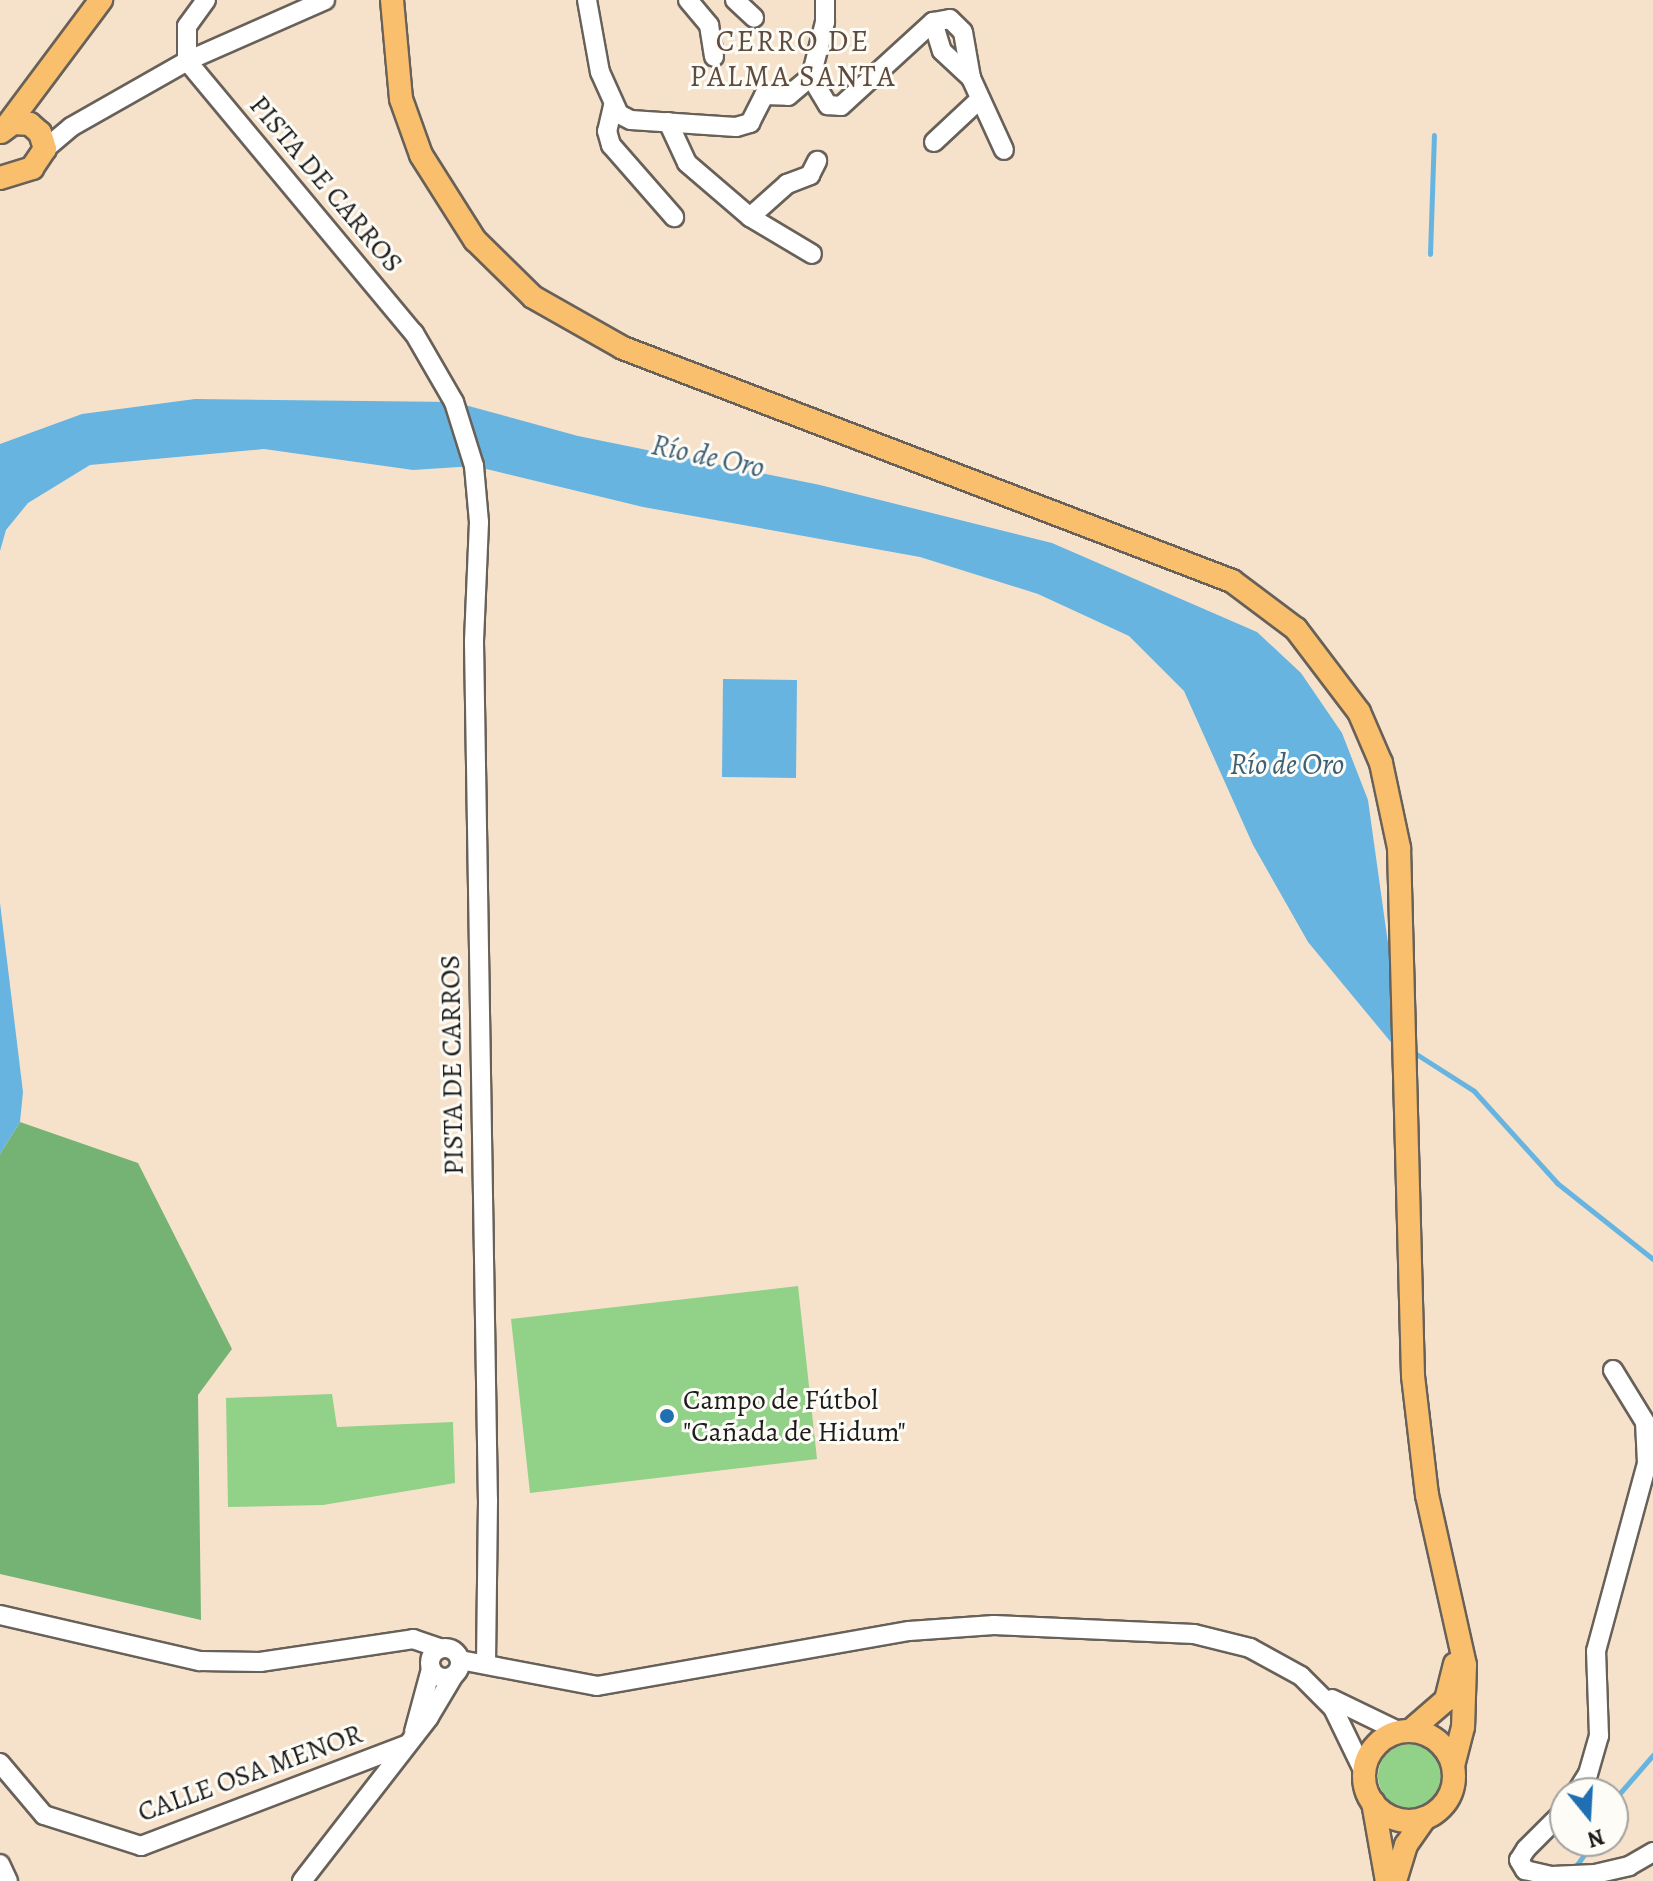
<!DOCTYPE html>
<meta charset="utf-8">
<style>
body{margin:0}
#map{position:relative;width:1653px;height:1881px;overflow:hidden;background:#f6e2cb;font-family:Alegreya,serif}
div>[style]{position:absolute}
.green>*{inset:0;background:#91d188}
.round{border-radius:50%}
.forest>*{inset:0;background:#74b374}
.water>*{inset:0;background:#67b4e1}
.stream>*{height:5px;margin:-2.5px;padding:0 2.5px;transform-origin:2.5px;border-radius:2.5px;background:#67b4e1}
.roads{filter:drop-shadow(2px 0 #686159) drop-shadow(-2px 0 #686159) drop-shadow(0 2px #686159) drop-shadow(0 -2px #686159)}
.minor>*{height:18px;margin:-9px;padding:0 9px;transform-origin:9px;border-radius:9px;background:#fff}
.minor>.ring{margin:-9px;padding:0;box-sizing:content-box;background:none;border:18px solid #fff;border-radius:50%}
.major>*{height:22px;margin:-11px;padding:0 11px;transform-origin:11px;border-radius:11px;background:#f9bf6d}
.major>.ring{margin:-11px;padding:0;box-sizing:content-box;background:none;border:22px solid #f9bf6d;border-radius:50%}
.dots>*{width:22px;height:22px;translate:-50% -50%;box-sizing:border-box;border:4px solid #fdfcf7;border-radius:50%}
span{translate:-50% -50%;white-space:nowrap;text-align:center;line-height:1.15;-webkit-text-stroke:6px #fdfcf7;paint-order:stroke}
.street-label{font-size:28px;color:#1c1c1c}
.poi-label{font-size:28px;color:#1c1c1c}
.left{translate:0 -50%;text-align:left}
.neighbourhood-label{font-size:30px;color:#5f4b40;letter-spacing:2px}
.water-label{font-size:30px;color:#3e6075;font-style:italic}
.north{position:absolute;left:1549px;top:1777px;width:80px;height:80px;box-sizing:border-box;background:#fdfcf7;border:2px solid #a3a29f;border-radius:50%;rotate:162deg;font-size:22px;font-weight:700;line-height:32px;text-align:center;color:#1c1c1c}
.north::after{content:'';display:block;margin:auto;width:28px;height:36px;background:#1f6fb2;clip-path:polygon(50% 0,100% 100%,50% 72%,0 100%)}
</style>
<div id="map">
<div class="green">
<i style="clip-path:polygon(798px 1286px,817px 1459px,530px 1493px,511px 1319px)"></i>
<i style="clip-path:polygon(332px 1394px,337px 1427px,453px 1422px,455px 1483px,323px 1505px,228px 1507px,226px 1398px)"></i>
<i class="round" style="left:1378px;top:1744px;width:64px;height:64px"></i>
</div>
<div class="forest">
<i style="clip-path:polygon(20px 1122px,138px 1163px,232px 1349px,198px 1395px,201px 1620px,0 1574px,0 1154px)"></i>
</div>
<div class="water">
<i style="clip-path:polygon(195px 399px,454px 402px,578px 436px,820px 485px,1052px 543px,1257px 632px,1301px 673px,1342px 733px,1368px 800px,1404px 1058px,1308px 942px,1253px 845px,1184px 691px,1129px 636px,1038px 594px,920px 557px,643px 507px,474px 466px,413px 470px,264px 449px,90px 465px,28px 503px,6px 530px,0 551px,0 444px,82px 414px)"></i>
<i style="clip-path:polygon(723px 679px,797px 680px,796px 778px,722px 777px)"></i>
<i style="clip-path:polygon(0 903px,23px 1092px,20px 1122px,0 1154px)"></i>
</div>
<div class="stream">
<i style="left:1430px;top:254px;width:119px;rotate:-88.1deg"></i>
<i style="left:1410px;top:1050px;width:76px;rotate:32.6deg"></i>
<i style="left:1474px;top:1091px;width:124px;rotate:47.9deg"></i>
<i style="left:1557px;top:1183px;width:122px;rotate:38.4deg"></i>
<i style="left:1613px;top:1801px;width:61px;rotate:-49deg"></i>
<i style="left:1573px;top:1870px;width:36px;rotate:-54deg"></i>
</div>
<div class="roads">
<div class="minor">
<i style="left:206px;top:0;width:32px;rotate:126deg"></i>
<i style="left:187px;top:26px;width:35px;rotate:90deg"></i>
<i style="left:187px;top:61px;width:354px;rotate:50.2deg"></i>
<i style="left:414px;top:333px;width:80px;rotate:59.9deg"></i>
<i style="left:454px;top:402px;width:67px;rotate:72.6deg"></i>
<i style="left:474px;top:466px;width:56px;rotate:84.9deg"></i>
<i style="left:479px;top:522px;width:120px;rotate:92.4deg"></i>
<i style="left:474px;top:642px;width:858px;rotate:89.07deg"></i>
<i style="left:488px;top:1500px;width:164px;rotate:90.7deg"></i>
<i style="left:587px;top:0;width:73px;rotate:79.8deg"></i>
<i style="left:600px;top:72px;width:46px;rotate:65.7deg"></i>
<i style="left:619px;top:114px;width:13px;rotate:27deg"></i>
<i style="left:631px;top:120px;width:105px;rotate:3.8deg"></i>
<i style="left:736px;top:127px;width:15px;rotate:-16deg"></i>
<i style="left:750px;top:123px;width:31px;rotate:-63deg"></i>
<i style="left:764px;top:95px;width:24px;rotate:2deg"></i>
<i style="left:788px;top:96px;width:30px;rotate:-40deg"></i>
<i style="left:811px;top:77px;width:57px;rotate:-75.7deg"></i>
<i style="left:825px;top:22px;width:22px;rotate:-90deg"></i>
<i style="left:688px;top:0;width:33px;rotate:50deg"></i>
<i style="left:709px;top:25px;width:32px;rotate:81deg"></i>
<i style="left:735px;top:0;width:26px;rotate:43deg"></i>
<i style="left:933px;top:22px;width:30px;rotate:73deg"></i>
<i style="left:942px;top:51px;width:40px;rotate:43deg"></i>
<i style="left:811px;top:77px;width:33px;rotate:59deg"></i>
<i style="left:828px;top:105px;width:13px;rotate:4deg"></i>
<i style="left:841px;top:106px;width:125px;rotate:-42.4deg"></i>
<i style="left:933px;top:22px;width:17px;rotate:-10deg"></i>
<i style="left:950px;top:19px;width:18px;rotate:45deg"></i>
<i style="left:963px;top:32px;width:47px;rotate:80.1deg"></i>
<i style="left:971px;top:78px;width:79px;rotate:65.4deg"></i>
<i style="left:613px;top:106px;width:26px;rotate:103deg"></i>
<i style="left:607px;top:131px;width:15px;rotate:74deg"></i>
<i style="left:611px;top:145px;width:96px;rotate:48.8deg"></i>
<i style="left:668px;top:122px;width:45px;rotate:65.1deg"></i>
<i style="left:687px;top:163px;width:83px;rotate:40.6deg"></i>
<i style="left:750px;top:217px;width:72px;rotate:30.8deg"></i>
<i style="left:934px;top:142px;width:63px;rotate:-43.1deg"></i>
<i style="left:45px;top:149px;width:34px;rotate:-40deg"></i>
<i style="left:71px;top:127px;width:133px;rotate:-29.6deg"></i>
<i style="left:187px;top:61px;width:151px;rotate:-23.8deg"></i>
<i style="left:750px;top:217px;width:50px;rotate:-41.7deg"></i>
<i style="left:787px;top:184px;width:25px;rotate:-21deg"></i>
<i style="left:810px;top:175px;width:16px;rotate:-63deg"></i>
<i style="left:0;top:1615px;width:205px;rotate:13deg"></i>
<i style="left:200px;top:1661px;width:60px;rotate:1deg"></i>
<i style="left:260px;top:1662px;width:155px;rotate:-8.5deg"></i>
<i style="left:413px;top:1639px;width:28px;rotate:19deg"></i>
<i class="ring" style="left:430px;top:1648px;width:12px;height:12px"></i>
<i style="left:460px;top:1660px;width:139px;rotate:10.7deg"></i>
<i style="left:597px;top:1686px;width:317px;rotate:-10deg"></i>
<i style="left:909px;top:1631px;width:85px;rotate:-4deg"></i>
<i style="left:994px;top:1625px;width:200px;rotate:2.6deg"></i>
<i style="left:1194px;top:1634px;width:58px;rotate:14deg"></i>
<i style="left:1250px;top:1648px;width:58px;rotate:28.8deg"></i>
<i style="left:1301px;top:1676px;width:45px;rotate:45deg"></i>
<i style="left:1333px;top:1708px;width:71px;rotate:64.2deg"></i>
<i style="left:1332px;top:1699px;width:76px;rotate:25.9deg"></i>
<i style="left:414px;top:1732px;width:65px;rotate:-74.9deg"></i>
<i style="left:0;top:1763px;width:68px;rotate:49.8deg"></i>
<i style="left:44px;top:1815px;width:102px;rotate:17.7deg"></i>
<i style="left:141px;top:1846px;width:283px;rotate:-20.9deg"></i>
<i style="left:1576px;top:1793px;width:22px;rotate:-58deg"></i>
<i style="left:1588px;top:1774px;width:40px;rotate:-74deg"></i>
<i style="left:1599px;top:1736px;width:85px;rotate:-92deg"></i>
<i style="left:1596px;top:1651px;width:195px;rotate:-74.8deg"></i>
<i style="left:1647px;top:1463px;width:41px;rotate:-92.8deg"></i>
<i style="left:1645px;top:1422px;width:61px;rotate:-121.6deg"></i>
<i style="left:1565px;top:1810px;width:55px;rotate:135deg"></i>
<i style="left:1526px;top:1849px;width:13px;rotate:122deg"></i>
<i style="left:1519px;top:1860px;width:12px;rotate:59deg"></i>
<i style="left:1525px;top:1870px;width:28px;rotate:13deg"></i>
<i style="left:1552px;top:1876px;width:43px;rotate:-2.7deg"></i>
<i style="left:1595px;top:1874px;width:35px;rotate:-13deg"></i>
<i style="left:1629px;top:1866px;width:28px;rotate:-30deg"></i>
<i style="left:0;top:1864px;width:19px;rotate:65deg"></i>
<i style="left:302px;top:1881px;width:207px;rotate:-52.2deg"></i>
<i style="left:429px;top:1717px;width:49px;rotate:-59.2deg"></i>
</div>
<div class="major">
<i style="left:392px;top:0;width:99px;rotate:84.8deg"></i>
<i style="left:401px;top:99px;width:59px;rotate:70.3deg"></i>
<i style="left:421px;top:155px;width:101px;rotate:57.6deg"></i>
<i style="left:475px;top:240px;width:81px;rotate:44.5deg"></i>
<i style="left:533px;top:297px;width:103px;rotate:29.5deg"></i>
<i style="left:623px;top:348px;width:652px;rotate:20.94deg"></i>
<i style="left:1232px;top:581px;width:80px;rotate:36.9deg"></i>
<i style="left:1296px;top:629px;width:104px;rotate:52.8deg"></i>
<i style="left:1359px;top:712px;width:56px;rotate:66.7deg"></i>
<i style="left:1381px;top:763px;width:87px;rotate:78deg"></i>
<i style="left:1399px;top:848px;width:528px;rotate:88.48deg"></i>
<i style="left:1413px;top:1376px;width:120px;rotate:83.3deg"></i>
<i style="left:1427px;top:1495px;width:174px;rotate:77.4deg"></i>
<i style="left:1465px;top:1665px;width:62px;rotate:91.8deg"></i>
<i style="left:1463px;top:1727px;width:40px;rotate:104.4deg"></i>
<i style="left:6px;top:127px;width:159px;rotate:-53.2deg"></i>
<i style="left:0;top:178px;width:34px;rotate:-17deg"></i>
<i style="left:32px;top:168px;width:23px;rotate:-56deg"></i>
<i style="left:45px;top:149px;width:17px;rotate:-107deg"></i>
<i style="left:40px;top:133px;width:13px;rotate:-138deg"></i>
<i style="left:30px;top:124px;width:17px;rotate:-177deg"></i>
<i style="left:13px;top:123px;width:15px;rotate:143deg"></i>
<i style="left:1410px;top:1731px;width:48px;rotate:-40.7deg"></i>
<i style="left:1446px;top:1700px;width:37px;rotate:-76deg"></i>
<i class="ring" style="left:1364px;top:1731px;width:68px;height:68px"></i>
<i style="left:1373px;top:1802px;width:80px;rotate:80deg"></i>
<i style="left:1395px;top:1881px;width:38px;rotate:-73deg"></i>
<i style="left:1406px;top:1845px;width:33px;rotate:-55deg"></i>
</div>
</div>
<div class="dots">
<i style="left:667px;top:1416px;background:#1f6fb2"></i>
</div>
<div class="street-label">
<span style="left:326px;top:184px;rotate:50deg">PISTA DE CARROS</span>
<span style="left:452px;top:1065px;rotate:-91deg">PISTA DE CARROS</span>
<span style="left:250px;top:1773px;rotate:-20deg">CALLE OSA MENOR</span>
</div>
<div class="poi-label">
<span class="left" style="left:683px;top:1416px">Campo de Fútbol<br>"Cañada de Hidum"</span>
</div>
<div class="neighbourhood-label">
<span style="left:793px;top:58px">CERRO DE<br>PALMA SANTA</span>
</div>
<div class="water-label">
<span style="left:708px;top:456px;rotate:12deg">Río de Oro</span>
<span style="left:1287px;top:764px">Río de Oro</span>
</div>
<div class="north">N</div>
</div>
